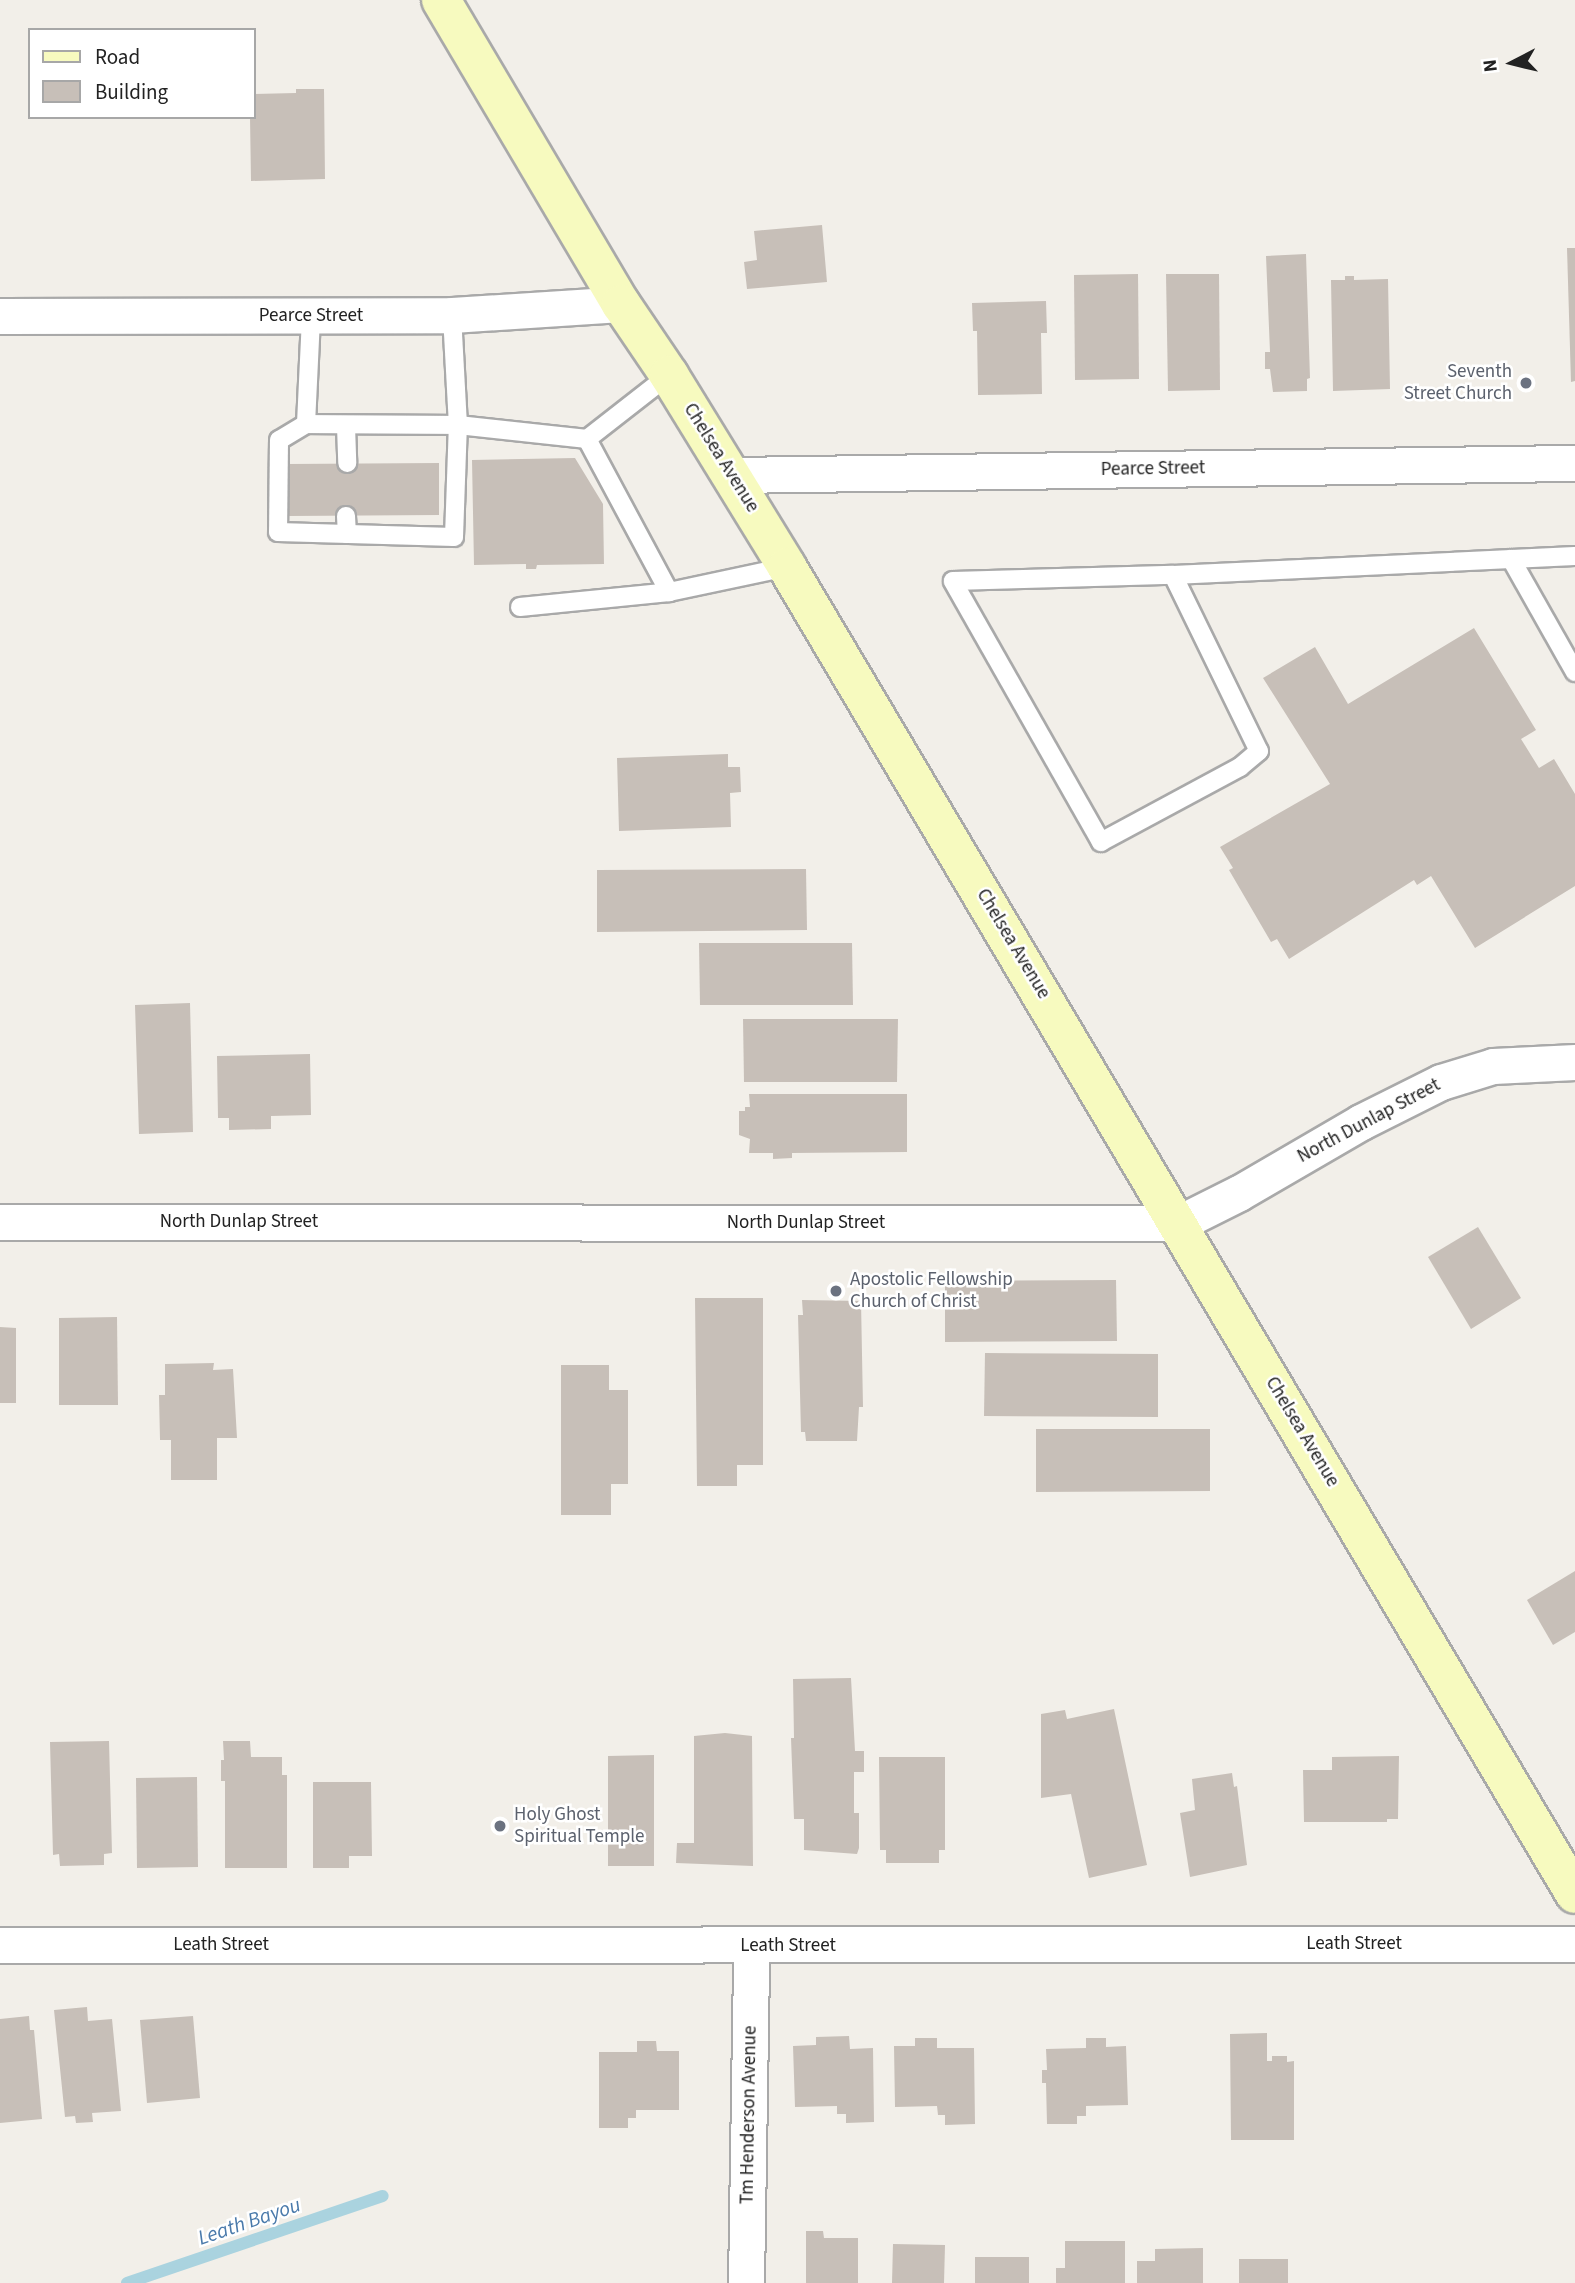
<!DOCTYPE html>
<style>
body{margin:0}
#map{position:relative;width:1575px;height:2283px;overflow:hidden;background:#f2efe9;font-family:"Source Sans 3",sans-serif}
div>[style]{position:absolute}
.stream>*{height:12px;margin:-6px;padding:0 6px;transform-origin:6px;border-radius:6px;background:#aad3df}
.building>*{inset:0;background:#c7bfb8}
.roads{filter:drop-shadow(2px 0 #a9a9a9) drop-shadow(-2px 0 #a9a9a9) drop-shadow(0 2px #a9a9a9) drop-shadow(0 -2px #a9a9a9)}
.service>*{height:18px;margin:-9px;padding:0 9px;transform-origin:9px;border-radius:9px;background:#fff}
.minor>*{height:35px;margin:-17.5px;padding:0 17.5px;transform-origin:17.5px;border-radius:17.5px;background:#fff}
.secondary>*{height:38px;margin:-19px;padding:0 19px;transform-origin:19px;border-radius:19px;background:#f7fabf}
.dots>*{width:19px;height:19px;translate:-50% -50%;box-sizing:border-box;border:4px solid #fff;border-radius:50%}
span{translate:-50% -50%;white-space:nowrap;text-align:center;line-height:1.15;-webkit-text-stroke:5px #fff;paint-order:stroke}
.street-label{font-size:19px;color:#222}
.worship-label{font-size:19px;color:#5b616d}
.right{translate:-100% -50%;text-align:right}
.left{translate:0 -50%;text-align:left}
.water-label{font-size:21px;color:#4a7aab;font-style:italic}
.legend{position:absolute;left:28px;top:28px;width:228px;height:91px;box-sizing:border-box;background:#fff;border:2px solid #a7a7a7;margin:0;padding:9px 12px;list-style:none;font-size:21px;color:#222}
.legend li{display:flex;align-items:center;gap:14px;height:35px}
.legend b{width:35px;border:2px solid #a7a7a7}
.north{position:absolute;left:1477px;top:28px;width:70px;height:70px;-webkit-text-stroke:5px #fff;paint-order:stroke;rotate:263deg;font-size:19px;font-weight:700;line-height:28px;text-align:center;color:#222}
.north::after{content:'';display:block;margin:auto;width:24px;height:32px;background:#222;clip-path:polygon(50% 0,100% 100%,50% 72%,0 100%)}
</style>
<div id="map">
<div class="stream">
<i style="left:127px;top:2283px;width:270px;rotate:-18.8deg"></i>
</div>
<div class="building">
<i style="clip-path:polygon(296px 89px,324px 89px,325px 179px,251px 181px,250px 117px,254px 117px,254px 94px,296px 93px)"></i>
<i style="clip-path:polygon(822px 225px,827px 282px,747px 289px,744px 262px,757px 260px,754px 231px)"></i>
<i style="clip-path:polygon(1567px 248px,1575px 248px,1575px 381px,1571px 382px)"></i>
<i style="clip-path:polygon(1306px 254px,1310px 378px,1307px 379px,1307px 391px,1273px 392px,1270px 369px,1265px 369px,1265px 352px,1270px 352px,1266px 256px)"></i>
<i style="clip-path:polygon(1138px 274px,1139px 379px,1075px 380px,1074px 275px)"></i>
<i style="clip-path:polygon(1166px 274px,1219px 274px,1220px 390px,1168px 391px)"></i>
<i style="clip-path:polygon(1345px 276px,1354px 276px,1354px 280px,1388px 279px,1390px 389px,1333px 391px,1331px 280px,1345px 280px)"></i>
<i style="clip-path:polygon(1046px 301px,1047px 333px,1041px 333px,1042px 394px,978px 395px,977px 331px,973px 331px,972px 303px)"></i>
<i style="clip-path:polygon(575px 458px,603px 504px,604px 564px,537px 565px,536px 569px,526px 569px,526px 564px,474px 565px,472px 460px)"></i>
<i style="clip-path:polygon(439px 463px,439px 515px,289px 516px,288px 464px)"></i>
<i style="clip-path:polygon(1474px 628px,1536px 730px,1521px 739px,1539px 768px,1554px 759px,1575px 794px,1575px 886px,1475px 948px,1431px 876px,1417px 885px,1414px 880px,1289px 959px,1277px 939px,1271px 942px,1229px 870px,1233px 868px,1220px 847px,1330px 784px,1263px 678px,1315px 647px,1348px 704px)"></i>
<i style="clip-path:polygon(728px 754px,728px 767px,740px 767px,741px 792px,730px 793px,731px 827px,619px 831px,617px 758px)"></i>
<i style="clip-path:polygon(806px 869px,807px 930px,597px 932px,597px 870px)"></i>
<i style="clip-path:polygon(699px 943px,852px 943px,853px 1005px,700px 1005px)"></i>
<i style="clip-path:polygon(190px 1003px,193px 1132px,139px 1134px,135px 1005px)"></i>
<i style="clip-path:polygon(743px 1019px,898px 1019px,897px 1082px,744px 1082px)"></i>
<i style="clip-path:polygon(310px 1054px,311px 1115px,271px 1116px,271px 1129px,229px 1130px,229px 1118px,218px 1118px,217px 1056px)"></i>
<i style="clip-path:polygon(749px 1094px,907px 1094px,907px 1152px,792px 1153px,792px 1158px,773px 1159px,773px 1153px,749px 1153px,750px 1139px,739px 1135px,739px 1111px,745px 1111px,745px 1107px,750px 1107px)"></i>
<i style="clip-path:polygon(1478px 1227px,1521px 1298px,1471px 1329px,1428px 1257px)"></i>
<i style="clip-path:polygon(1116px 1280px,1117px 1341px,945px 1342px,945px 1281px)"></i>
<i style="clip-path:polygon(695px 1298px,763px 1298px,763px 1465px,737px 1465px,737px 1486px,697px 1486px)"></i>
<i style="clip-path:polygon(802px 1300px,861px 1301px,863px 1407px,859px 1407px,857px 1441px,806px 1441px,805px 1432px,801px 1432px,798px 1315px,803px 1315px)"></i>
<i style="clip-path:polygon(117px 1317px,118px 1405px,59px 1405px,59px 1318px)"></i>
<i style="clip-path:polygon(0 1327px,16px 1328px,16px 1403px,0 1403px)"></i>
<i style="clip-path:polygon(985px 1353px,1158px 1354px,1158px 1417px,984px 1416px)"></i>
<i style="clip-path:polygon(214px 1363px,213px 1370px,233px 1369px,237px 1438px,217px 1438px,217px 1480px,171px 1480px,171px 1440px,160px 1440px,159px 1395px,165px 1395px,165px 1364px)"></i>
<i style="clip-path:polygon(561px 1365px,609px 1365px,609px 1390px,628px 1390px,628px 1484px,611px 1484px,611px 1515px,561px 1515px)"></i>
<i style="clip-path:polygon(1036px 1429px,1210px 1429px,1210px 1491px,1036px 1492px)"></i>
<i style="clip-path:polygon(1575px 1571px,1575px 1632px,1553px 1645px,1527px 1600px)"></i>
<i style="clip-path:polygon(851px 1678px,855px 1751px,864px 1751px,864px 1772px,854px 1772px,854px 1813px,859px 1813px,859px 1848px,857px 1854px,804px 1850px,804px 1819px,794px 1819px,791px 1738px,794px 1738px,793px 1679px)"></i>
<i style="clip-path:polygon(1114px 1709px,1147px 1865px,1089px 1878px,1071px 1794px,1041px 1798px,1041px 1714px,1065px 1710px,1067px 1719px)"></i>
<i style="clip-path:polygon(725px 1733px,752px 1736px,753px 1866px,676px 1863px,677px 1843px,694px 1843px,694px 1736px)"></i>
<i style="clip-path:polygon(109px 1741px,112px 1853px,104px 1854px,104px 1865px,60px 1866px,59px 1854px,53px 1855px,50px 1742px)"></i>
<i style="clip-path:polygon(223px 1741px,250px 1741px,251px 1757px,282px 1757px,282px 1775px,287px 1775px,287px 1868px,225px 1868px,225px 1781px,221px 1781px,221px 1760px,224px 1760px)"></i>
<i style="clip-path:polygon(654px 1755px,654px 1866px,608px 1866px,608px 1756px)"></i>
<i style="clip-path:polygon(1399px 1756px,1398px 1819px,1387px 1819px,1387px 1822px,1304px 1822px,1303px 1770px,1332px 1770px,1332px 1757px)"></i>
<i style="clip-path:polygon(879px 1757px,945px 1757px,945px 1850px,939px 1850px,939px 1863px,886px 1863px,886px 1850px,880px 1850px)"></i>
<i style="clip-path:polygon(1232px 1773px,1234px 1787px,1237px 1786px,1247px 1865px,1190px 1877px,1180px 1813px,1195px 1810px,1192px 1779px)"></i>
<i style="clip-path:polygon(197px 1777px,198px 1867px,137px 1868px,136px 1778px)"></i>
<i style="clip-path:polygon(313px 1782px,371px 1782px,372px 1856px,349px 1856px,349px 1868px,313px 1868px)"></i>
<i style="clip-path:polygon(87px 2007px,88px 2021px,112px 2019px,121px 2111px,92px 2113px,93px 2122px,76px 2123px,75px 2116px,65px 2117px,54px 2010px)"></i>
<i style="clip-path:polygon(29px 2016px,30px 2030px,34px 2030px,42px 2119px,0 2123px,0 2019px)"></i>
<i style="clip-path:polygon(193px 2016px,200px 2098px,147px 2103px,140px 2020px)"></i>
<i style="clip-path:polygon(1267px 2033px,1267px 2061px,1272px 2061px,1272px 2056px,1287px 2056px,1287px 2062px,1294px 2061px,1294px 2140px,1231px 2140px,1230px 2034px)"></i>
<i style="clip-path:polygon(849px 2036px,850px 2049px,873px 2048px,874px 2122px,846px 2123px,846px 2114px,837px 2114px,837px 2106px,795px 2107px,793px 2046px,816px 2045px,816px 2037px)"></i>
<i style="clip-path:polygon(915px 2038px,937px 2038px,937px 2048px,974px 2048px,975px 2124px,945px 2125px,945px 2115px,938px 2115px,937px 2106px,895px 2107px,894px 2046px,915px 2046px)"></i>
<i style="clip-path:polygon(1086px 2038px,1106px 2038px,1106px 2047px,1126px 2046px,1128px 2105px,1086px 2106px,1086px 2116px,1077px 2116px,1077px 2124px,1047px 2124px,1046px 2083px,1042px 2083px,1042px 2070px,1047px 2070px,1046px 2049px,1086px 2048px)"></i>
<i style="clip-path:polygon(637px 2041px,656px 2041px,657px 2051px,679px 2051px,679px 2110px,636px 2110px,636px 2118px,628px 2118px,628px 2128px,599px 2128px,599px 2052px,637px 2052px)"></i>
<i style="clip-path:polygon(806px 2231px,823px 2231px,824px 2238px,858px 2238px,858px 2283px,806px 2283px)"></i>
<i style="clip-path:polygon(1065px 2241px,1125px 2241px,1125px 2283px,1056px 2283px,1056px 2268px,1065px 2268px)"></i>
<i style="clip-path:polygon(893px 2244px,945px 2245px,944px 2283px,892px 2283px)"></i>
<i style="clip-path:polygon(1203px 2248px,1203px 2283px,1137px 2283px,1137px 2261px,1155px 2261px,1155px 2249px)"></i>
<i style="clip-path:polygon(975px 2257px,1029px 2257px,1029px 2283px,975px 2283px)"></i>
<i style="clip-path:polygon(1239px 2259px,1288px 2259px,1288px 2283px,1239px 2283px)"></i>
</div>
<div class="roads">
<div class="service">
<i style="left:452px;top:315px;width:110px;rotate:86.9deg"></i>
<i style="left:458px;top:425px;width:130px;rotate:6.2deg"></i>
<i style="left:587px;top:439px;width:174px;rotate:61.8deg"></i>
<i style="left:306px;top:424px;width:31px;rotate:149deg"></i>
<i style="left:279px;top:440px;width:92px;rotate:90.6deg"></i>
<i style="left:278px;top:532px;width:176px;rotate:1.6deg"></i>
<i style="left:454px;top:537px;width:112px;rotate:-88deg"></i>
<i style="left:458px;top:425px;width:152px;rotate:-179.6deg"></i>
<i style="left:306px;top:424px;width:107px;rotate:-87.3deg"></i>
<i style="left:346px;top:426px;width:37px;rotate:88deg"></i>
<i style="left:587px;top:439px;width:104px;rotate:-38deg"></i>
<i style="left:346px;top:516px;width:18px;rotate:87deg"></i>
<i style="left:1511px;top:559px;width:130px;rotate:60.5deg"></i>
<i style="left:1173px;top:575px;width:196px;rotate:64deg"></i>
<i style="left:1259px;top:751px;width:25px;rotate:140deg"></i>
<i style="left:1240px;top:767px;width:158px;rotate:151.7deg"></i>
<i style="left:1101px;top:842px;width:300px;rotate:-119.6deg"></i>
<i style="left:953px;top:581px;width:220px;rotate:-1.6deg"></i>
<i style="left:1173px;top:575px;width:402px;rotate:-2.7deg"></i>
<i style="left:520px;top:607px;width:150px;rotate:-5.7deg"></i>
<i style="left:669px;top:592px;width:121px;rotate:-12deg"></i>
</div>
<div class="minor">
<i style="left:0;top:316px;width:452px;rotate:-0.1deg"></i>
<i style="left:452px;top:315px;width:169px;rotate:-3.7deg"></i>
<i style="left:732px;top:475px;width:843px;rotate:-0.82deg"></i>
<i style="left:0;top:1222px;width:1179px;rotate:0.05deg"></i>
<i style="left:1179px;top:1223px;width:67px;rotate:-26.6deg"></i>
<i style="left:1239px;top:1193px;width:141px;rotate:-30.2deg"></i>
<i style="left:1361px;top:1122px;width:89px;rotate:-26.6deg"></i>
<i style="left:1441px;top:1082px;width:54px;rotate:-17.1deg"></i>
<i style="left:1493px;top:1066px;width:82px;rotate:-2.8deg"></i>
<i style="left:0;top:1945px;width:1575px;rotate:-0.04deg"></i>
<i style="left:746px;top:2283px;width:337px;rotate:-89.1deg"></i>
</div>
<div class="secondary">
<i style="left:441px;top:0;width:353px;rotate:59.4deg"></i>
<i style="left:621px;top:304px;width:86px;rotate:55.9deg"></i>
<i style="left:669px;top:375px;width:225px;rotate:58.4deg"></i>
<i style="left:787px;top:567px;width:1543px;rotate:59.3deg"></i>
</div>
</div>
<div class="dots">
<i style="left:1526px;top:383px;background:#6b7280"></i>
<i style="left:836px;top:1291px;background:#6b7280"></i>
<i style="left:500px;top:1826px;background:#6b7280"></i>
</div>
<div class="street-label">
<span style="left:311px;top:316px">Pearce Street</span>
<span style="left:721px;top:458px;rotate:58deg">Chelsea Avenue</span>
<span style="left:1153px;top:469px;rotate:-1deg">Pearce Street</span>
<span style="left:1013px;top:944px;rotate:59deg">Chelsea Avenue</span>
<span style="left:1369px;top:1121px;rotate:-28deg">North Dunlap Street</span>
<span style="left:239px;top:1222px">North Dunlap Street</span>
<span style="left:806px;top:1223px">North Dunlap Street</span>
<span style="left:1302px;top:1432px;rotate:59deg">Chelsea Avenue</span>
<span style="left:1354px;top:1944px">Leath Street</span>
<span style="left:221px;top:1945px">Leath Street</span>
<span style="left:788px;top:1946px">Leath Street</span>
<span style="left:749px;top:2115px;rotate:-89deg">Tm Henderson Avenue</span>
</div>
<div class="worship-label">
<span class="right" style="left:1512px;top:383px">Seventh<br>Street Church</span>
<span class="left" style="left:850px;top:1291px">Apostolic Fellowship<br>Church of Christ</span>
<span class="left" style="left:514px;top:1826px">Holy Ghost<br>Spiritual Temple</span>
</div>
<div class="water-label">
<span style="left:249px;top:2221px;rotate:-19deg">Leath Bayou</span>
</div>
<ul class="legend">
<li><b style="height:9px;background:#f7fabf"></b>Road</li>
<li><b style="height:19px;background:#c7bfb8"></b>Building</li>
</ul>
<div class="north">N</div>
</div>
